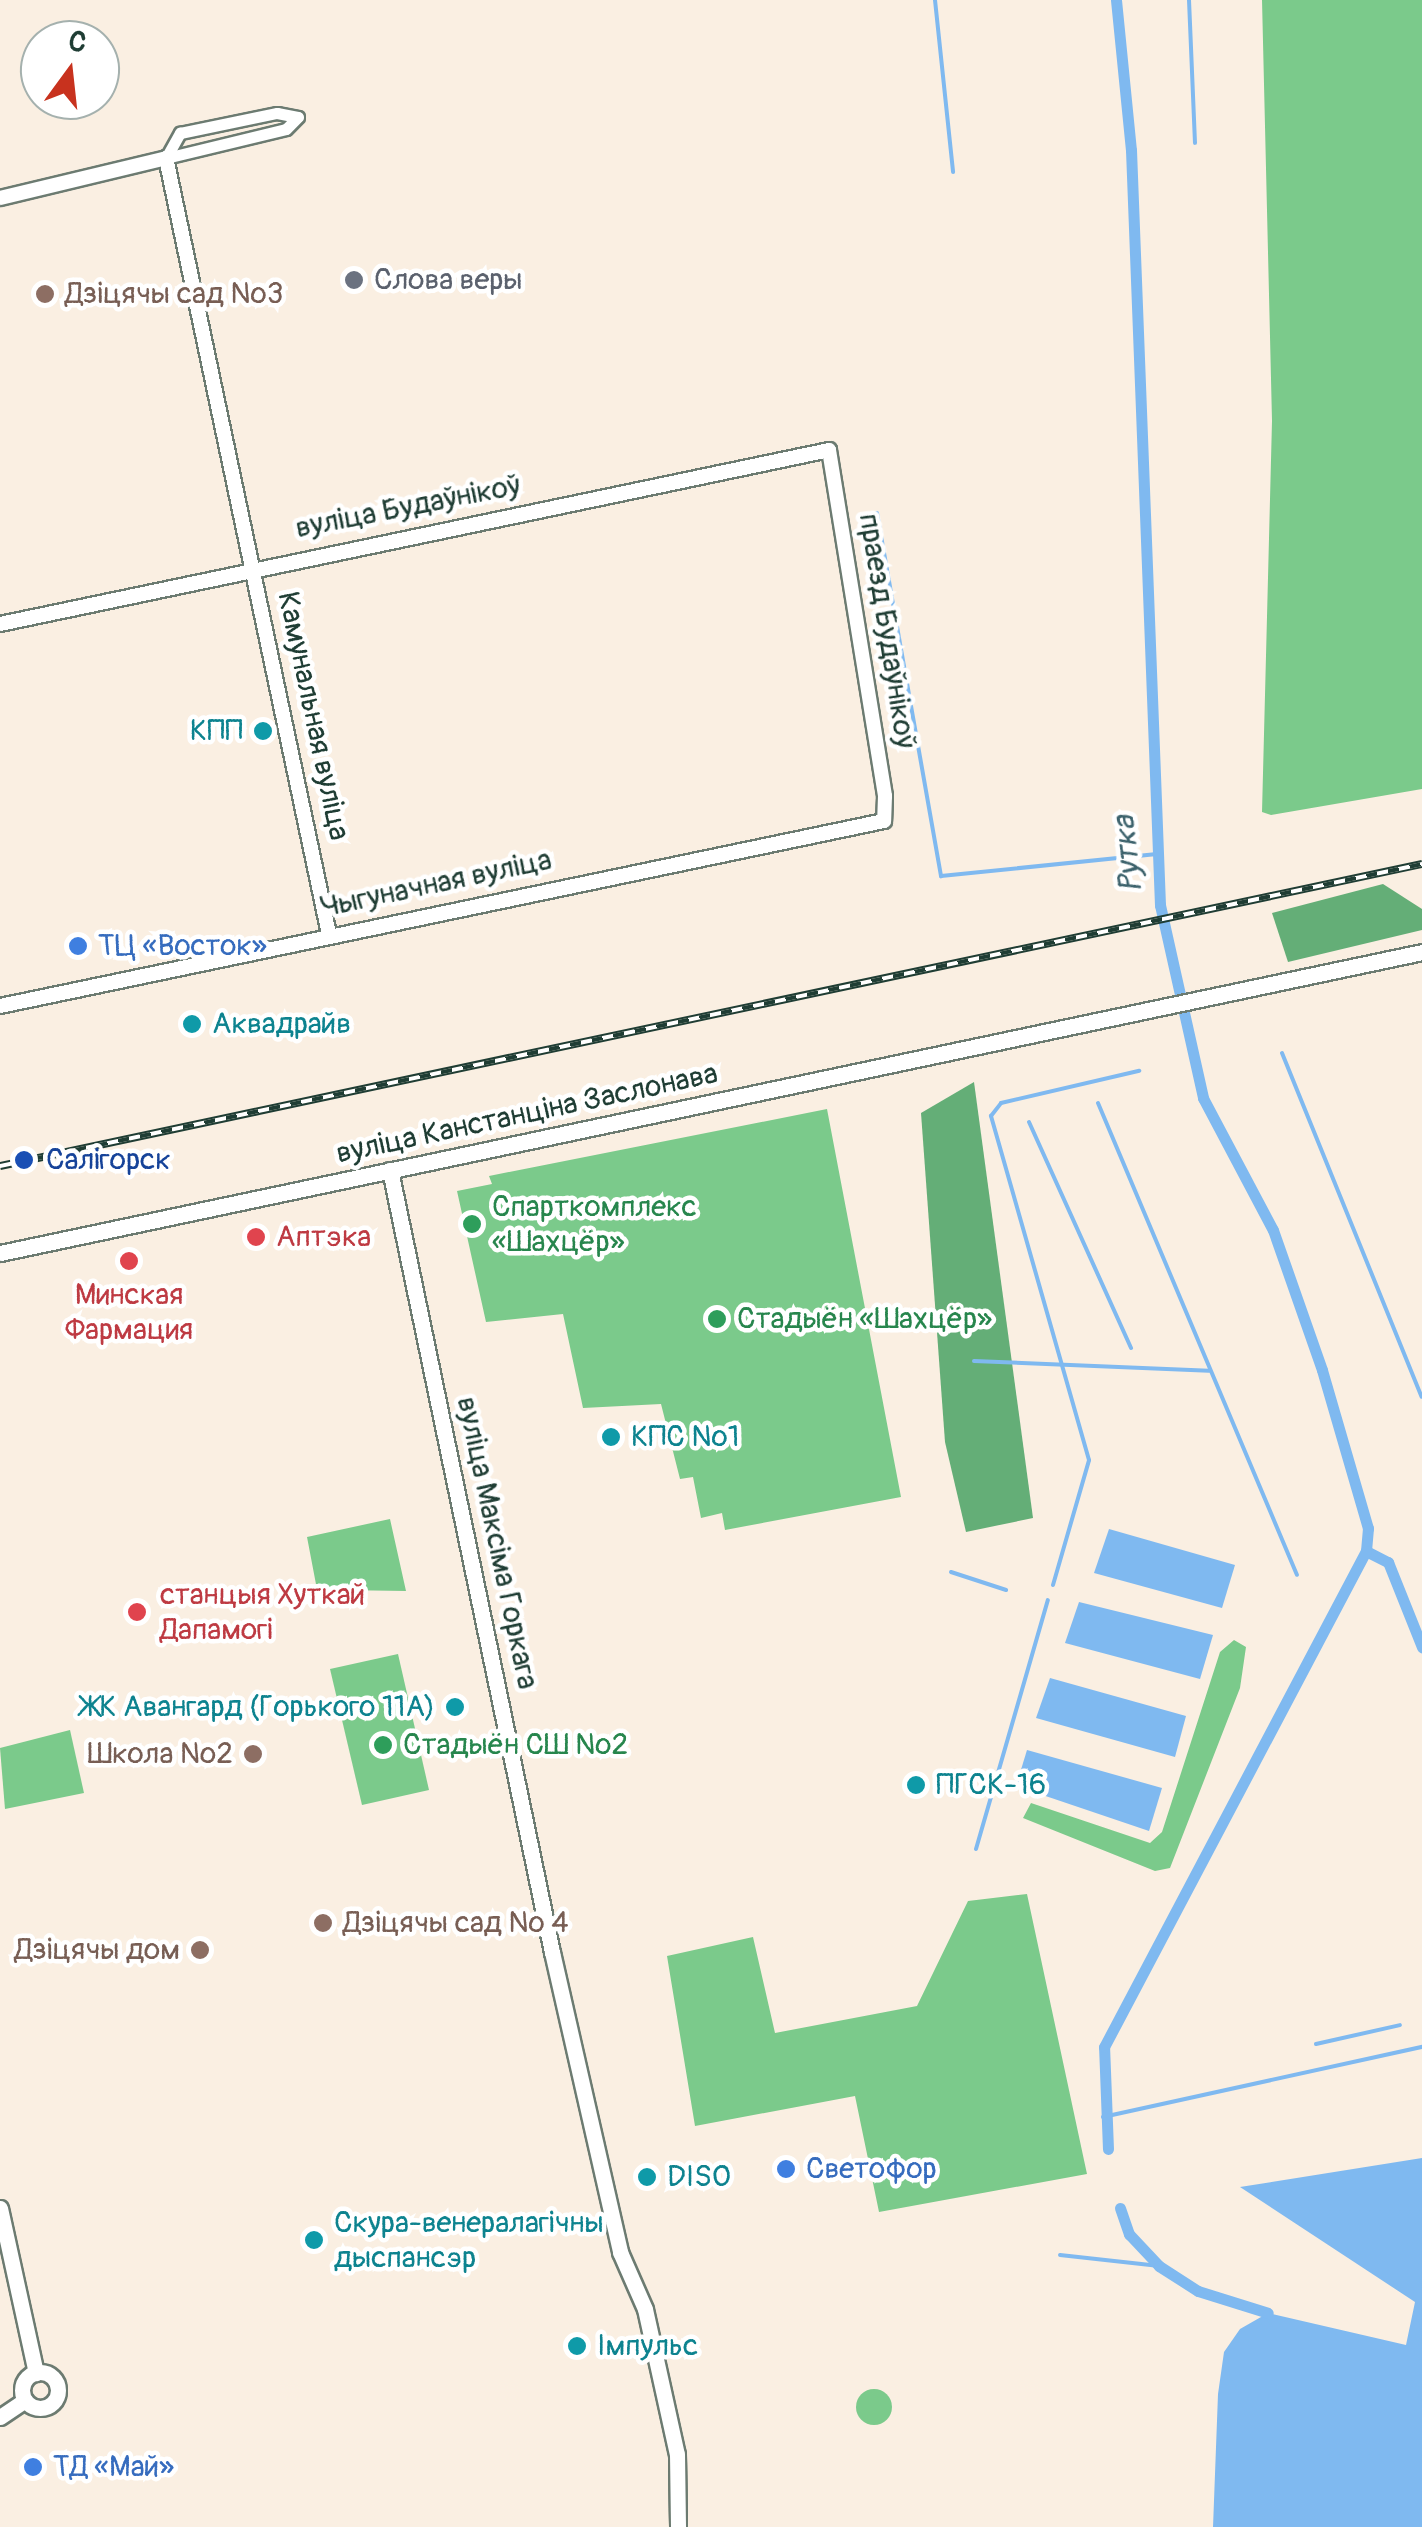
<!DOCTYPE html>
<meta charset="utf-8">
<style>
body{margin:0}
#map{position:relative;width:1422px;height:2527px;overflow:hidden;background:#faefe2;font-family:Pangolin,sans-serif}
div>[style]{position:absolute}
.green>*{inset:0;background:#7bca8b}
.round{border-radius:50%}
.forest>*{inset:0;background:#64ae77}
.water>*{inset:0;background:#7fb9f0}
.stream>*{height:4px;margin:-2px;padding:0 2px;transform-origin:2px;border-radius:2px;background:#7fb9f0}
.canal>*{height:11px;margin:-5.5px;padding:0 5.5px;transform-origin:5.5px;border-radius:5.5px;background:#7fb9f0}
.roads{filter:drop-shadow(2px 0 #6c7b71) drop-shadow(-2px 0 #6c7b71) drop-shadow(0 2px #6c7b71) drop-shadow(0 -2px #6c7b71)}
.minor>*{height:11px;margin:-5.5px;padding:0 5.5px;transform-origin:5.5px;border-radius:5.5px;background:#fff}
.tertiary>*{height:14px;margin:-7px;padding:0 7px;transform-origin:7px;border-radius:7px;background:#fff}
.secondary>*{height:15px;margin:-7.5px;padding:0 7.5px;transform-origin:7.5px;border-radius:7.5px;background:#fff}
.secondary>.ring{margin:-7.5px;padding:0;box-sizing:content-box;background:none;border:15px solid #fff;border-radius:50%}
.rail>*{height:8px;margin-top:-4px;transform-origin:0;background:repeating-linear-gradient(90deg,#fff 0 11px,#1f3d34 0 22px);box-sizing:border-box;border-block:2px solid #1f3d34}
.dots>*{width:28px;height:28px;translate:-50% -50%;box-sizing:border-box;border:5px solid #fff;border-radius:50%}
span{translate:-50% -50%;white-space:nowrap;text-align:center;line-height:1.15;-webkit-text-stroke:9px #fff;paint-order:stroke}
.worship-label{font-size:30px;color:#5b616d}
.left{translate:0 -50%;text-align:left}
.education-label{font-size:30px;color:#785e54}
.right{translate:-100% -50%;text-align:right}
.street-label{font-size:30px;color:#1f3d34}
.culture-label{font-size:30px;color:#0d838f}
.shop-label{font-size:30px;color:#366cbe}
.transit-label{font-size:30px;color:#164399}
.leisure-label{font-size:30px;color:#27864d}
.health-label{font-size:30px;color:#be3a42}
.water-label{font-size:32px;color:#3c626c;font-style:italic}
.north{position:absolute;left:20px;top:20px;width:100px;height:100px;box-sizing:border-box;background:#fff;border:2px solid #a5b1ae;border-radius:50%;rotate:15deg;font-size:28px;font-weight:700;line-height:40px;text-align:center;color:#1f3d34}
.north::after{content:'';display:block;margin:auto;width:35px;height:45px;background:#c8321e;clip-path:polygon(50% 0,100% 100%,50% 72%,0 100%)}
</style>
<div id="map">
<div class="green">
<i style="clip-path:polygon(1262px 0,1422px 0,1422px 789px,1271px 815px,1262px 812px,1272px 421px)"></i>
<i style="clip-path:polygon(827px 1109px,901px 1497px,725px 1530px,722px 1513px,701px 1518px,693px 1477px,680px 1479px,661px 1404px,583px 1408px,563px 1314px,486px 1322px,457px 1191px,492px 1184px,489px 1176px)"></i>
<i style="clip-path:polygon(390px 1519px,406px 1591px,340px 1590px,319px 1600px,307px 1537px)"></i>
<i style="clip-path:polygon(1234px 1640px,1246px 1647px,1240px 1688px,1170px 1868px,1155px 1871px,1023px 1818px,1031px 1803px,1150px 1843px,1162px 1832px,1220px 1652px)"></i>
<i style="clip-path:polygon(398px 1654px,429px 1790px,362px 1805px,330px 1669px)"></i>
<i style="clip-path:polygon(70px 1730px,84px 1793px,5px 1809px,0 1748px)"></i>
<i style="clip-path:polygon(1027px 1894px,1087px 2174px,879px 2212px,855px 2096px,695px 2126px,667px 1956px,753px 1937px,775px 2033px,917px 2006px,968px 1901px)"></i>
<i class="round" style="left:856px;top:2389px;width:36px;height:36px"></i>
</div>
<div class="forest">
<i style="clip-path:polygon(1383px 884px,1422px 909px,1422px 930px,1288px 962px,1272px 913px)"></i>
<i style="clip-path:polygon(974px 1082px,1033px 1518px,966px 1532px,945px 1442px,921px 1113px)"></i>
</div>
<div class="water">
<i style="clip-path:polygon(1109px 1529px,1235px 1565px,1222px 1608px,1094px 1573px)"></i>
<i style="clip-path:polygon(1079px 1602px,1213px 1635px,1200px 1679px,1065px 1643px)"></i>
<i style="clip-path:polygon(1050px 1678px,1186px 1716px,1175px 1757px,1036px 1718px)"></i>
<i style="clip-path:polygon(1027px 1750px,1162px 1788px,1149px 1831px,1016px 1786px)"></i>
<i style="clip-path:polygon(1422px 2158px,1422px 2527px,1213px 2527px,1218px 2394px,1224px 2352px,1240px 2329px,1268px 2313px,1406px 2345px,1415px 2302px,1240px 2187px)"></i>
</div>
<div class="stream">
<i style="left:935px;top:0;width:173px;rotate:84deg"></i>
<i style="left:1189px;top:0;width:143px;rotate:87.6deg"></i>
<i style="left:877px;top:513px;width:369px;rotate:80deg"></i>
<i style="left:941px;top:876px;width:217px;rotate:-5.8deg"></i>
<i style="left:1282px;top:1053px;width:371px;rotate:67.9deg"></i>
<i style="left:1098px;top:1103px;width:512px;rotate:67.14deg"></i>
<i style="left:1029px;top:1122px;width:248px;rotate:65.7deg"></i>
<i style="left:974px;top:1361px;width:235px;rotate:2.4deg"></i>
<i style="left:951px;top:1572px;width:58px;rotate:18.1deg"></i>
<i style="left:1053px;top:1585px;width:130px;rotate:-73.9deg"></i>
<i style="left:1089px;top:1460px;width:358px;rotate:-105.9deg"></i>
<i style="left:991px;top:1116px;width:16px;rotate:-52deg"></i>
<i style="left:1001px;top:1103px;width:142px;rotate:-13.1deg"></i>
<i style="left:976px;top:1849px;width:259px;rotate:-73.9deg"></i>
<i style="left:1316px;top:2044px;width:86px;rotate:-12.7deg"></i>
<i style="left:1103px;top:2117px;width:327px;rotate:-12.4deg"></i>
<i style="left:1060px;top:2255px;width:100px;rotate:6.3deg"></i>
</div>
<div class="canal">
<i style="left:1116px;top:0;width:151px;rotate:84.3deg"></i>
<i style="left:1131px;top:150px;width:756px;rotate:87.8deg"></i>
<i style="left:1160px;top:905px;width:198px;rotate:77.4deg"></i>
<i style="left:1203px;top:1098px;width:149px;rotate:62.1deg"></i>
<i style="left:1273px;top:1230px;width:148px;rotate:70.7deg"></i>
<i style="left:1322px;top:1370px;width:165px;rotate:73.8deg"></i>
<i style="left:1368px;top:1528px;width:23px;rotate:95deg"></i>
<i style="left:1366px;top:1551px;width:25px;rotate:27deg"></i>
<i style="left:1388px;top:1562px;width:92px;rotate:68.2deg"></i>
<i style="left:1108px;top:2149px;width:102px;rotate:-92.2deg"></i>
<i style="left:1104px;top:2047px;width:561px;rotate:-62.16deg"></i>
<i style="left:1120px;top:2208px;width:28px;rotate:71deg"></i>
<i style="left:1129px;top:2234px;width:44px;rotate:46.8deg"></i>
<i style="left:1159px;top:2266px;width:46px;rotate:32.7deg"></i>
<i style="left:1198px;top:2291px;width:73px;rotate:17.4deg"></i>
</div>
<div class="roads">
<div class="minor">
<i style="left:166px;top:158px;width:29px;rotate:-61deg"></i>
<i style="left:180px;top:133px;width:99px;rotate:-11.7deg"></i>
<i style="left:277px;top:113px;width:21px;rotate:11deg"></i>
<i style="left:166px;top:158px;width:123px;rotate:-13.6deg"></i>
<i style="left:286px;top:129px;width:17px;rotate:-45deg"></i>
</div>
<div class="tertiary">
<i style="left:0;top:198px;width:171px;rotate:-13.5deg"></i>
<i style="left:166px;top:158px;width:793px;rotate:78.14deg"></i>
<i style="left:0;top:624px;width:847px;rotate:-11.85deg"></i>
<i style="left:829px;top:450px;width:351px;rotate:80.8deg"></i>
<i style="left:885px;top:796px;width:25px;rotate:92deg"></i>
<i style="left:884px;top:821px;width:903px;rotate:168.18deg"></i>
</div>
<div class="secondary">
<i style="left:390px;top:1170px;width:799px;rotate:78.3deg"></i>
<i style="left:552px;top:1952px;width:308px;rotate:77.2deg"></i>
<i style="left:620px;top:2252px;width:62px;rotate:66.3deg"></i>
<i style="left:645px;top:2309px;width:148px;rotate:77.6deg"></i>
<i style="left:677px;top:2454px;width:73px;rotate:89.2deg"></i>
<i style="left:0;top:1253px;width:1454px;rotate:-11.95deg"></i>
<i style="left:0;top:2208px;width:169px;rotate:77.7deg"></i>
<i class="ring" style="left:22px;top:2372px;width:21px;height:21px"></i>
<i style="left:0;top:2417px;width:30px;rotate:-34deg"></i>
</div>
</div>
<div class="rail">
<i style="left:0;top:1166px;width:1454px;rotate:-11.99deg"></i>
</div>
<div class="dots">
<i style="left:354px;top:280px;background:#6b7280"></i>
<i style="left:45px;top:294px;background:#8d6e63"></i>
<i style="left:263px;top:731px;background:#0f9aa8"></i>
<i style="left:78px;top:946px;background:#3f7fe0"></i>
<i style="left:192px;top:1024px;background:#0f9aa8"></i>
<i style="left:24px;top:1160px;background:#1a4fb4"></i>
<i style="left:472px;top:1224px;background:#2e9e5b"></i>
<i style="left:256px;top:1237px;background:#e0444e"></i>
<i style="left:129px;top:1261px;background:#e0444e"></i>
<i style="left:717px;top:1319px;background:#2e9e5b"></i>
<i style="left:611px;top:1437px;background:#0f9aa8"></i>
<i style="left:137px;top:1612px;background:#e0444e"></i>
<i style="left:455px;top:1707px;background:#0f9aa8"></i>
<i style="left:383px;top:1745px;background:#2e9e5b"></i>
<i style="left:253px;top:1754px;background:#8d6e63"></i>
<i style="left:916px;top:1785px;background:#0f9aa8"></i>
<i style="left:323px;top:1923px;background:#8d6e63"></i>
<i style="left:200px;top:1950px;background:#8d6e63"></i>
<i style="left:786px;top:2169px;background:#3f7fe0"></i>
<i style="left:647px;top:2177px;background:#0f9aa8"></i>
<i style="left:314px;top:2240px;background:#0f9aa8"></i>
<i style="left:577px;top:2346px;background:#0f9aa8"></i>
<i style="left:33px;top:2467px;background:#3f7fe0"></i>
</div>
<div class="worship-label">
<span class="left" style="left:374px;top:280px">Слова веры</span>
</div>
<div class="education-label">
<span class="left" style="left:65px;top:294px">Дзіцячы сад №3</span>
<span class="right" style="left:233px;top:1754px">Школа №2</span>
<span class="left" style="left:343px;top:1923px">Дзіцячы сад № 4</span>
<span class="right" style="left:180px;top:1950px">Дзіцячы дом</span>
</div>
<div class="street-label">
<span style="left:408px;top:507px;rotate:-11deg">вуліца Будаўнікоў</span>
<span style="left:887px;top:631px;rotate:81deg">праезд Будаўнікоў</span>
<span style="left:313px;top:716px;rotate:78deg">Камунальная вуліца</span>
<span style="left:436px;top:884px;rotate:-12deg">Чыгуначная вуліца</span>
<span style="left:527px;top:1114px;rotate:-12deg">вуліца Канстанціна Заслонава</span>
<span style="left:497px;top:1543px;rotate:78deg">вуліца Максіма Горкага</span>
</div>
<div class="culture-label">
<span class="right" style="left:243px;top:731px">КПП</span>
<span class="left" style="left:212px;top:1024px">Аквадрайв</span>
<span class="left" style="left:631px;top:1437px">КПС №1</span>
<span class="right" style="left:435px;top:1707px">ЖК Авангард (Горького 11А)</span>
<span class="left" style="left:936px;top:1785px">ПГСК-16</span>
<span class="left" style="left:667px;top:2177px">DISO</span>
<span class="left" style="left:334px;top:2240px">Скура-венералагічны<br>дыспансэр</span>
<span class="left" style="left:597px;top:2346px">Імпульс</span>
</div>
<div class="shop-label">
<span class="left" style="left:98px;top:946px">ТЦ «Восток»</span>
<span class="left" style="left:806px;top:2169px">Светофор</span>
<span class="left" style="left:53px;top:2467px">ТД «Май»</span>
</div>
<div class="transit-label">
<span class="left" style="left:46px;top:1160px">Салігорск</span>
</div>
<div class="leisure-label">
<span class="left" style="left:492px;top:1224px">Спарткомплекс<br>«Шахцёр»</span>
<span class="left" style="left:737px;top:1319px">Стадыён «Шахцёр»</span>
<span class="left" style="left:403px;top:1745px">Стадыён СШ №2</span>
</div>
<div class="health-label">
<span class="left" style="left:276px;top:1237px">Аптэка</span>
<span style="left:129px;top:1312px">Минская<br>Фармация</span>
<span class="left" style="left:160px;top:1612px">станцыя Хуткай<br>Дапамогі</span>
</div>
<div class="water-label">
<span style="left:1128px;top:854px;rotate:-96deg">Рутка</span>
</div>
<div class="north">С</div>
</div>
